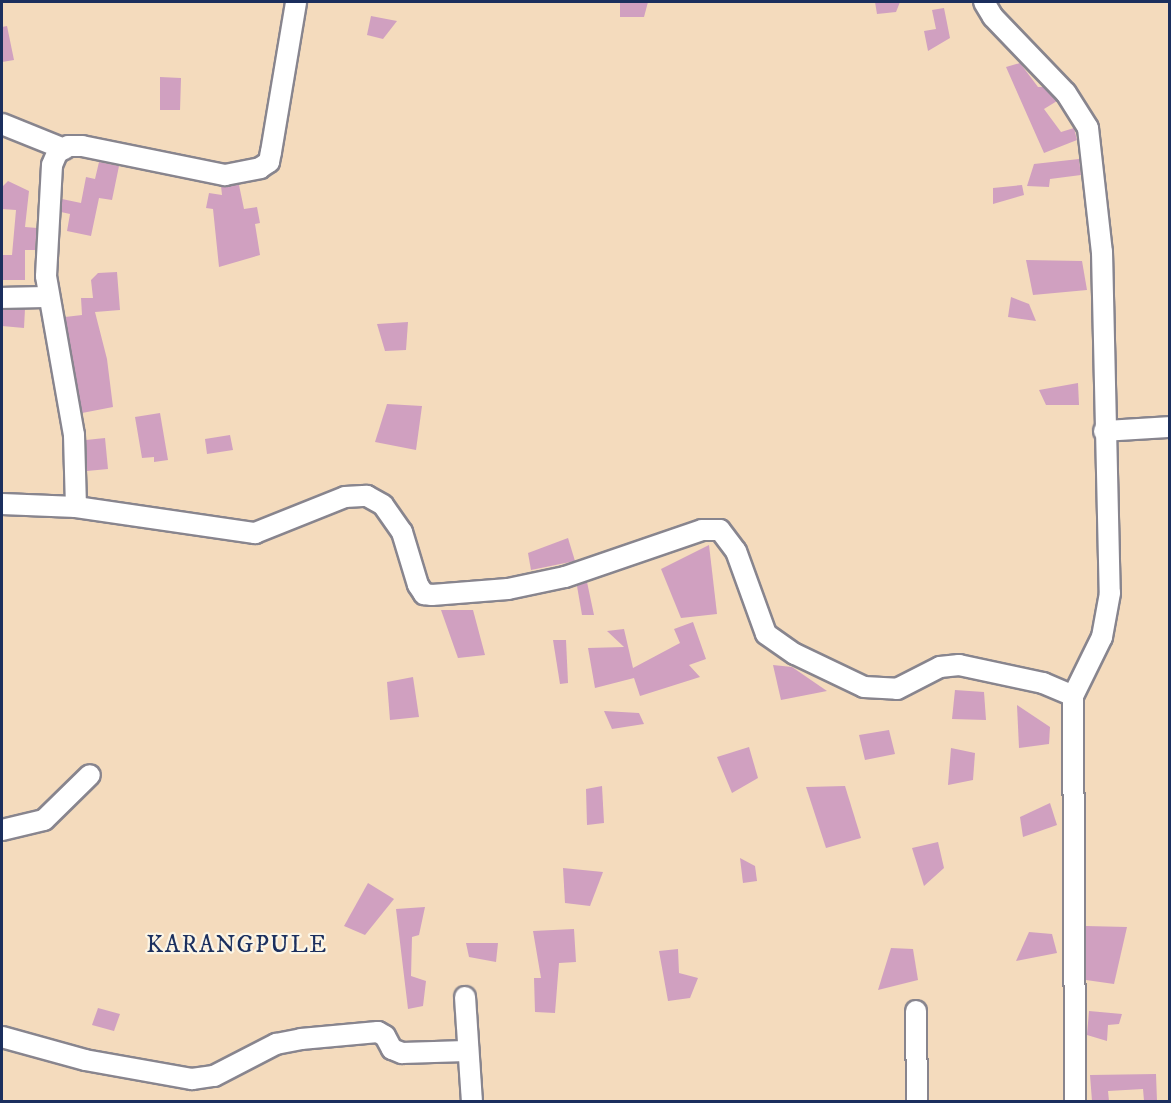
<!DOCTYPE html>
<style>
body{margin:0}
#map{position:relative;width:1171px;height:1103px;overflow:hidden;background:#f4dbbd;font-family:"IM FELL DW Pica",serif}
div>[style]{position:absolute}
.building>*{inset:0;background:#d0a0c0}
.roads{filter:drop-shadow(2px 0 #88858e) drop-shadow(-2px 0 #88858e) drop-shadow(0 2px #88858e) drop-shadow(0 -2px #88858e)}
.minor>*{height:20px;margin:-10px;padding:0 10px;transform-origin:10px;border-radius:10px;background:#fff}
span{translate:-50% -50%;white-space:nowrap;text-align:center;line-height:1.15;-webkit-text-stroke:4.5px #fcf5e5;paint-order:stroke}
.quarter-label{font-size:24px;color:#1b2f5e;letter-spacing:1.5px}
.frame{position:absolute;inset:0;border:3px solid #1b2f5e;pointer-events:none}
</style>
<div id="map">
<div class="building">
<i style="clip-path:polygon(620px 2px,648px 2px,644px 17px,620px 17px)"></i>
<i style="clip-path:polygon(875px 2px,900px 2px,896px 12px,877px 14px)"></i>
<i style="clip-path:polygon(944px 8px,950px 38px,928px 51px,924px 31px,936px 29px,932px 10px)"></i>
<i style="clip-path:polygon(371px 16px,397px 21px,383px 39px,367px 35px)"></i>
<i style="clip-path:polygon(7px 26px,14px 60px,2px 62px,2px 27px)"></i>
<i style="clip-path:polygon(1020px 63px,1038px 87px,1044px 87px,1057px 101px,1044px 109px,1061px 132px,1074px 128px,1077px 140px,1044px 153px,1006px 67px)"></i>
<i style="clip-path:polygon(160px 77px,181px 78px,180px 110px,160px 110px)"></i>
<i style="clip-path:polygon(1079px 159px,1081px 175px,1050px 179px,1049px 187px,1027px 186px,1034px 164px)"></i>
<i style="clip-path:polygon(99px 162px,119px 166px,112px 200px,99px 198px,91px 236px,67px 231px,70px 214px,61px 212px,62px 199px,81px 203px,86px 177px,95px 179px)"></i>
<i style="clip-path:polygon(8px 181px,29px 191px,25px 227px,37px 228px,35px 250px,25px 250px,25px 280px,2px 280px,2px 255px,12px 255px,16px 210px,2px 209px,2px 187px)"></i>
<i style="clip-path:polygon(239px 185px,244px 209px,257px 207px,260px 223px,255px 224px,260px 255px,219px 267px,213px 209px,206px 208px,209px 193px,222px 195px,221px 186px)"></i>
<i style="clip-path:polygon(1022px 185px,1024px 195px,993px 204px,993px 188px)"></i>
<i style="clip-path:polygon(1026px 260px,1082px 261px,1087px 290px,1033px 295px)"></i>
<i style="clip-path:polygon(117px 272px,120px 310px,95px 312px,107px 359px,113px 407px,82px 413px,65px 317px,82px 315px,81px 298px,93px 298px,91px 280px,98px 273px)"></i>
<i style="clip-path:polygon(1011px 297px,1029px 304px,1036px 321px,1008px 317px)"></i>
<i style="clip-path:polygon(25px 309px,24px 328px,2px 326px,2px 310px)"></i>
<i style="clip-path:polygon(408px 322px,406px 350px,385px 351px,377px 324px)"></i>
<i style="clip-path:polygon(1078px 383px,1079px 405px,1046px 405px,1039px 390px)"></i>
<i style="clip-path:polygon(387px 404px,422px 406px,416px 450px,375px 442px)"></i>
<i style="clip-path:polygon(160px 413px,168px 460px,154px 462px,154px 457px,142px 458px,135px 417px)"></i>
<i style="clip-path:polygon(230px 435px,233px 450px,207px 454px,205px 439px)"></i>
<i style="clip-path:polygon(105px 438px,108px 469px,87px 471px,86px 440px)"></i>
<i style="clip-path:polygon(568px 538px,575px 561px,531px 570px,528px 553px)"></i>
<i style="clip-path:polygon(709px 545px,717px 614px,681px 618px,661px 569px)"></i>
<i style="clip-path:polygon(587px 582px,594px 615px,582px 615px,577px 586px)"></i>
<i style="clip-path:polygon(441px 610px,473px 610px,485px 655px,458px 658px)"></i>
<i style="clip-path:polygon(693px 622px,706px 659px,689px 665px,700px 677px,640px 696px,634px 678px,595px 688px,588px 648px,624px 647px,607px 631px,624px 629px,633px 668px,680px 643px,674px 629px)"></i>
<i style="clip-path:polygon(553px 640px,566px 640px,568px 683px,560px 684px)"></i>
<i style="clip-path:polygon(773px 665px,792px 667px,827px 691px,781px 700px)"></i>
<i style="clip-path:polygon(413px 677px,419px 717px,390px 720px,387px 682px)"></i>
<i style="clip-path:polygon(955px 690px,984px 692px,986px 720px,952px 719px)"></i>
<i style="clip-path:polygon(1017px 705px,1050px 727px,1049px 744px,1019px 748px)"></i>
<i style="clip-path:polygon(604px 711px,639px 713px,644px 724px,612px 729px)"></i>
<i style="clip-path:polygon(889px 730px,895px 754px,865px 760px,859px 735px)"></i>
<i style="clip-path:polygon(749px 747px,758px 778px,732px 793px,717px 757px)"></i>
<i style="clip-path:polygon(951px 748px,975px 753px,973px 780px,948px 785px)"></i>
<i style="clip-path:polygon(602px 786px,604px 823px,587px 825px,586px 789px)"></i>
<i style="clip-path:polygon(845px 786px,861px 838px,826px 848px,806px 787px)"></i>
<i style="clip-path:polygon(1050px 803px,1057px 825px,1023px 837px,1020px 817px)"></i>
<i style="clip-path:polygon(938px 842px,944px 868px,924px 886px,912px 848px)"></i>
<i style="clip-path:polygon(740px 858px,755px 866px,757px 881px,743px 883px)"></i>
<i style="clip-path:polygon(563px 868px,603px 872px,590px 906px,565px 903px)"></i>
<i style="clip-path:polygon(368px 883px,394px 899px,365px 935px,344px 926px)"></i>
<i style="clip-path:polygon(425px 907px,419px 935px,412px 937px,411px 976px,426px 981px,423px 1006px,408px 1009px,396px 909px)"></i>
<i style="clip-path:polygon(1086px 926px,1127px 927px,1114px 984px,1086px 980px)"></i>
<i style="clip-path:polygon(574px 929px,576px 962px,559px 963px,555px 1013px,535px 1012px,534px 978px,541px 978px,533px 931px)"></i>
<i style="clip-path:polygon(1029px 932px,1052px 934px,1057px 953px,1016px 961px)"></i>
<i style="clip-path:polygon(466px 943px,498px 943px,496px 962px,469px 957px)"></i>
<i style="clip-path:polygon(891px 948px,913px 949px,918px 980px,878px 990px)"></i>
<i style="clip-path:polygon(678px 949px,679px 973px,698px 978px,690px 998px,668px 1001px,659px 951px)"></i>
<i style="clip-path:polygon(98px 1008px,120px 1014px,114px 1031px,92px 1025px)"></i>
<i style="clip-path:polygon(1089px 1011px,1122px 1014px,1119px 1024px,1108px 1025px,1107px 1041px,1087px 1035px)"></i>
<i style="clip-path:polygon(1156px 1074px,1157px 1101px,1144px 1101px,1143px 1089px,1108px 1091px,1109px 1101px,1092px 1101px,1090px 1075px)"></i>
</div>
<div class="roads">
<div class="minor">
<i style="left:984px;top:2px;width:17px;rotate:59deg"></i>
<i style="left:993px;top:17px;width:105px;rotate:46.2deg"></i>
<i style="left:1066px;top:93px;width:41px;rotate:57.8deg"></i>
<i style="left:1088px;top:128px;width:125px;rotate:83.6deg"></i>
<i style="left:1102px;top:252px;width:341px;rotate:88.7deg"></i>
<i style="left:1110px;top:593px;width:45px;rotate:100.3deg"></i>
<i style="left:1102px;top:637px;width:66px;rotate:116.2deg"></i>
<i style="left:1073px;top:696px;width:406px;rotate:89.7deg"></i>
<i style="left:2px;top:124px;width:67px;rotate:22deg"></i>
<i style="left:2px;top:298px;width:46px;rotate:-1.2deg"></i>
<i style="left:1104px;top:431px;width:66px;rotate:-3.5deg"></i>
<i style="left:2px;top:504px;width:74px;rotate:2.3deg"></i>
<i style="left:76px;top:507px;width:72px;rotate:-91.6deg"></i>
<i style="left:74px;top:435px;width:161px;rotate:-100deg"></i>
<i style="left:46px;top:276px;width:111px;rotate:-86.9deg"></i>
<i style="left:52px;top:165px;width:13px;rotate:-67deg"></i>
<i style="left:57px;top:153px;width:13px;rotate:-32deg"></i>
<i style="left:68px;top:146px;width:14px"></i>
<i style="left:82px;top:146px;width:146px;rotate:11.5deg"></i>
<i style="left:225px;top:175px;width:36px;rotate:-11deg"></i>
<i style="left:260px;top:168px;width:11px;rotate:-34deg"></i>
<i style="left:269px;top:162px;width:10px;rotate:-79deg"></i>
<i style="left:271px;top:152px;width:152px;rotate:-80.5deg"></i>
<i style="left:76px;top:507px;width:181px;rotate:8.3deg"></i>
<i style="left:255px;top:533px;width:97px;rotate:-21.8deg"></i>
<i style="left:345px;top:497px;width:22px;rotate:-3deg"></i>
<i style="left:367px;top:496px;width:18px;rotate:29deg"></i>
<i style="left:383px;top:505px;width:33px;rotate:55deg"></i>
<i style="left:402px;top:532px;width:55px;rotate:73.2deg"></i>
<i style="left:418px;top:585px;width:11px;rotate:56deg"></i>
<i style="left:424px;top:594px;width:8px;rotate:7deg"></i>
<i style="left:432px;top:595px;width:76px;rotate:-4.5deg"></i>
<i style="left:508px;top:589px;width:58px;rotate:-11.9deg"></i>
<i style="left:565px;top:577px;width:145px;rotate:-18.9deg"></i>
<i style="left:702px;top:530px;width:18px"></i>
<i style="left:720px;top:530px;width:26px;rotate:53deg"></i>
<i style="left:736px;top:551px;width:88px;rotate:70.1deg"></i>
<i style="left:766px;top:634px;width:35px;rotate:35deg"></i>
<i style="left:795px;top:654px;width:76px;rotate:25.6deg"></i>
<i style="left:864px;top:687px;width:33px;rotate:3deg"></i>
<i style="left:897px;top:689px;width:48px;rotate:-27.1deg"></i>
<i style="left:940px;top:667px;width:19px;rotate:-6deg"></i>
<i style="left:959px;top:665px;width:86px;rotate:12.1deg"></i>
<i style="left:1043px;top:683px;width:33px;rotate:23deg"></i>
<i style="left:2px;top:830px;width:43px;rotate:-13.4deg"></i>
<i style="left:44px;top:820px;width:64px;rotate:-44.4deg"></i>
<i style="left:465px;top:997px;width:105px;rotate:86.2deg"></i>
<i style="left:916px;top:1011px;width:91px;rotate:89.4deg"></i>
<i style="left:2px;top:1037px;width:86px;rotate:15.5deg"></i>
<i style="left:85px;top:1060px;width:109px;rotate:10.1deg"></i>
<i style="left:192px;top:1079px;width:22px;rotate:-8deg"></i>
<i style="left:214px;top:1076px;width:70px;rotate:-27.3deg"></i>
<i style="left:276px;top:1044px;width:25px;rotate:-11deg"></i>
<i style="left:301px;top:1039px;width:77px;rotate:-5.2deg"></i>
<i style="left:378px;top:1032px;width:8px;rotate:30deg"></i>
<i style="left:385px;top:1036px;width:15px;rotate:62deg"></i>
<i style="left:392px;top:1049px;width:11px;rotate:22deg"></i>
<i style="left:402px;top:1053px;width:64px;rotate:-1.8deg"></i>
</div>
</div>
<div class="quarter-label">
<span style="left:237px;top:946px">KARANGPULE</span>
</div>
<div class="frame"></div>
</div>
